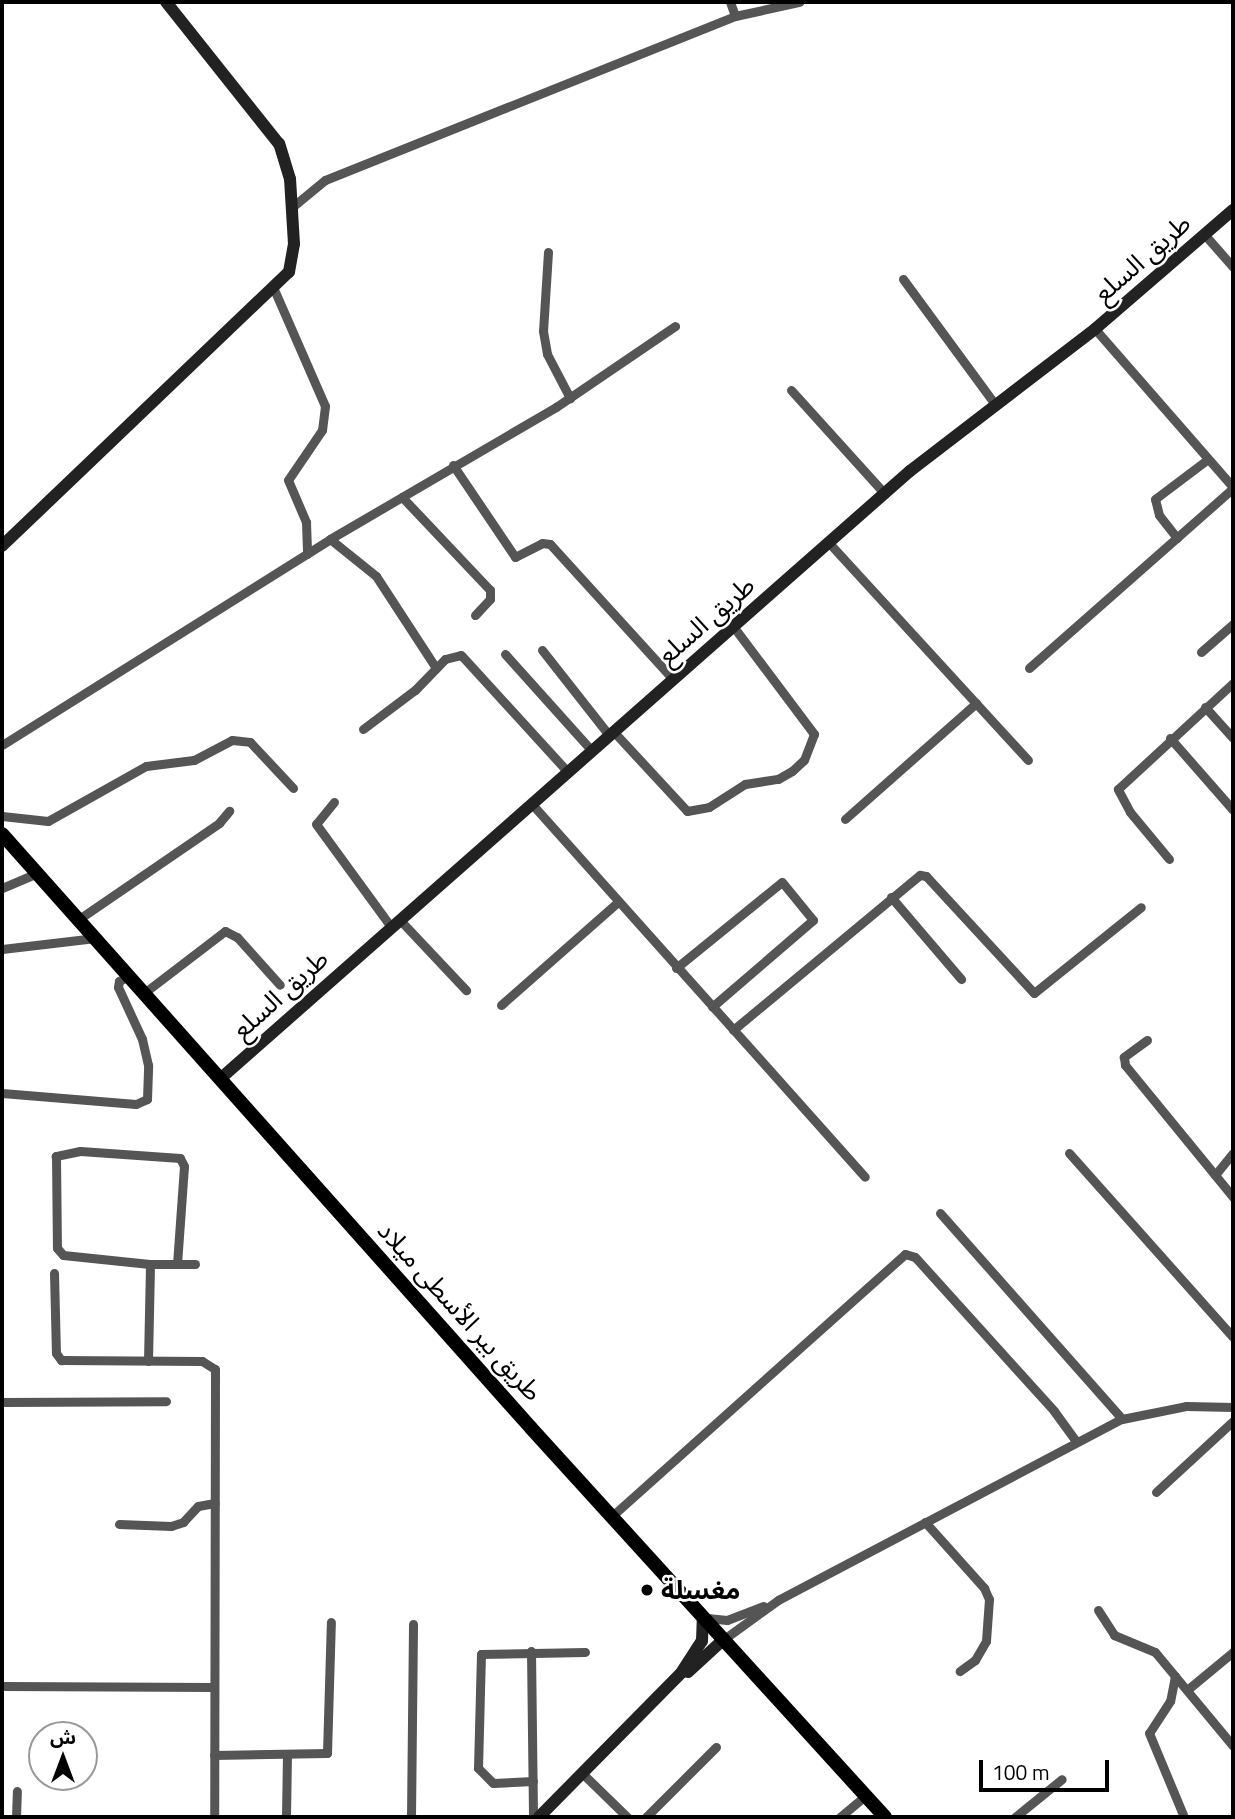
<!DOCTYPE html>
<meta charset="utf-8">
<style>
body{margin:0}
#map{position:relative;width:1235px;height:1819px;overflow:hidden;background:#fff;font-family:"Titillium Web","Noto Sans Arabic",sans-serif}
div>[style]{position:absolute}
.street>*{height:9px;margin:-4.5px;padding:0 4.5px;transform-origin:4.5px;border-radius:4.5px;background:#555}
.secondary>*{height:12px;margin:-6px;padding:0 6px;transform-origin:6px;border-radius:6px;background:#222}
.primary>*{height:14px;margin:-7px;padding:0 7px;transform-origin:7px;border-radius:7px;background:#000}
.dots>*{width:19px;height:19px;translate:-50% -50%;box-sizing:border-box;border:4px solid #fff;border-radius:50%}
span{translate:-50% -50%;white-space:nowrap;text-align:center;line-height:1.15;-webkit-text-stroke:5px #fff;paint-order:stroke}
.street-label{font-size:26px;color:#000}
.poi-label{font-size:26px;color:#000;font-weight:700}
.left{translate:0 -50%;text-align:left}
.frame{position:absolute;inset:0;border:4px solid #000;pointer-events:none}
.north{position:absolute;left:28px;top:1721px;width:70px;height:70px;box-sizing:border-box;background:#fff;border:2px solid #999;border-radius:50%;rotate:0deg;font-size:19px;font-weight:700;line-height:28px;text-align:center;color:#000}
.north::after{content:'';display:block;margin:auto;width:24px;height:32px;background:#000;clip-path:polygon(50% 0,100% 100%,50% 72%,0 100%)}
.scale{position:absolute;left:979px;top:1760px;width:130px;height:32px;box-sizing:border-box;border:4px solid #000;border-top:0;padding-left:9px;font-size:21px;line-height:24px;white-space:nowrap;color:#000;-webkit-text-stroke:5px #fff;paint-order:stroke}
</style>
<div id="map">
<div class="street">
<i style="left:730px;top:2px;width:15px;rotate:70deg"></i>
<i style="left:291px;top:208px;width:44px;rotate:-39.5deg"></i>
<i style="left:325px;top:180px;width:442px;rotate:-21.8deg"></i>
<i style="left:735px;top:16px;width:66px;rotate:-12.3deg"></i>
<i style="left:1204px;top:234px;width:44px;rotate:48.7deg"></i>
<i style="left:548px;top:252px;width:79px;rotate:93.6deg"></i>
<i style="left:543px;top:331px;width:23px;rotate:80deg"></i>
<i style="left:547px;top:354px;width:50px;rotate:62.4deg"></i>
<i style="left:903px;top:279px;width:154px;rotate:53.7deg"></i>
<i style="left:273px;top:287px;width:130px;rotate:66.4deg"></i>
<i style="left:325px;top:406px;width:24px;rotate:97deg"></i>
<i style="left:322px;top:430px;width:60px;rotate:124.2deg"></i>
<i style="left:288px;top:480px;width:46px;rotate:66.8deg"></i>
<i style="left:306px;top:522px;width:32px;rotate:88deg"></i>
<i style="left:1095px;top:329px;width:210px;rotate:48.9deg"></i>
<i style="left:791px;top:390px;width:140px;rotate:47.9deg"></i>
<i style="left:453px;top:465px;width:111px;rotate:56deg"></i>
<i style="left:515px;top:557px;width:30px;rotate:-27deg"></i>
<i style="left:542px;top:543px;width:8px;rotate:7deg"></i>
<i style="left:550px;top:544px;width:183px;rotate:47.7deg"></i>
<i style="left:402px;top:497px;width:128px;rotate:46.6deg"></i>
<i style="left:490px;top:590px;width:9px;rotate:90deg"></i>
<i style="left:490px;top:599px;width:22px;rotate:133deg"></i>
<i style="left:1177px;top:538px;width:29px;rotate:-128deg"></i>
<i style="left:1159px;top:515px;width:16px;rotate:-104deg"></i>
<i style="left:1155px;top:499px;width:66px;rotate:-37deg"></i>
<i style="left:330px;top:539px;width:59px;rotate:38.8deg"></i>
<i style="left:376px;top:576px;width:110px;rotate:56.9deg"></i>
<i style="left:830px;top:544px;width:293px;rotate:47.5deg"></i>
<i style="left:542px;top:650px;width:108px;rotate:51.8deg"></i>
<i style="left:1201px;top:652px;width:43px;rotate:-41.2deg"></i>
<i style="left:505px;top:654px;width:129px;rotate:48.1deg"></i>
<i style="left:1029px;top:668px;width:272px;rotate:-41.4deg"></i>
<i style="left:1205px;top:707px;width:42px;rotate:47.9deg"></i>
<i style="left:363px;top:729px;width:65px;rotate:-36.9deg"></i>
<i style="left:415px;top:690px;width:43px;rotate:-45.9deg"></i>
<i style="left:445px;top:659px;width:16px;rotate:-14deg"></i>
<i style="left:461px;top:655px;width:157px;rotate:47.6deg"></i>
<i style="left:613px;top:731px;width:109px;rotate:47.2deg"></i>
<i style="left:687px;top:811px;width:22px;rotate:-10deg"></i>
<i style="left:709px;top:807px;width:43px;rotate:-32.6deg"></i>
<i style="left:745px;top:784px;width:33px;rotate:-9deg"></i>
<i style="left:778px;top:779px;width:16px;rotate:-30deg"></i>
<i style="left:792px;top:771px;width:16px;rotate:-43deg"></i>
<i style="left:804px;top:760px;width:28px;rotate:-69deg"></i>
<i style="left:814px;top:734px;width:135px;rotate:-126.9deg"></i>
<i style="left:1170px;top:738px;width:96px;rotate:48.8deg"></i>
<i style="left:2px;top:745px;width:387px;rotate:-32.1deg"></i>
<i style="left:330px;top:539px;width:262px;rotate:-30.3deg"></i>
<i style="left:556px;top:407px;width:144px;rotate:-34.2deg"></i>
<i style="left:334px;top:802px;width:28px;rotate:129deg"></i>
<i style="left:316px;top:824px;width:127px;rotate:53.9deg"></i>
<i style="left:531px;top:803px;width:501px;rotate:48.23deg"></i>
<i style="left:2px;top:816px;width:46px;rotate:6.2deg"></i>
<i style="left:48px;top:821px;width:112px;rotate:-29.3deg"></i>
<i style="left:146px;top:766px;width:48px;rotate:-7.1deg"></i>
<i style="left:194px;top:760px;width:43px;rotate:-27.8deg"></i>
<i style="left:232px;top:740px;width:18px;rotate:6deg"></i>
<i style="left:250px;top:742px;width:63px;rotate:46.9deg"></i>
<i style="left:845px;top:819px;width:175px;rotate:-41.5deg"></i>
<i style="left:1169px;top:859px;width:61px;rotate:-129.7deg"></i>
<i style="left:1130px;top:812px;width:26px;rotate:-118deg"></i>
<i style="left:1118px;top:789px;width:156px;rotate:-42.7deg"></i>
<i style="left:2px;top:888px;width:39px;rotate:-23deg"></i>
<i style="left:891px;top:897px;width:108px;rotate:49.5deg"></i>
<i style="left:79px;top:919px;width:170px;rotate:-34.4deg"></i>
<i style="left:219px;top:823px;width:16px;rotate:-50deg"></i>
<i style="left:399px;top:919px;width:98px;rotate:46.7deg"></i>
<i style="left:2px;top:949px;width:94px;rotate:-6.7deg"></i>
<i style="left:676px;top:968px;width:136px;rotate:-39.1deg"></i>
<i style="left:782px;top:882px;width:49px;rotate:50.8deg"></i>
<i style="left:813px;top:920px;width:133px;rotate:139.3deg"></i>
<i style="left:144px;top:993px;width:102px;rotate:-37.4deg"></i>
<i style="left:225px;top:931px;width:13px;rotate:27deg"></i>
<i style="left:237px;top:937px;width:64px;rotate:48.1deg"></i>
<i style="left:501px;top:1005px;width:156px;rotate:-41.4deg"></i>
<i style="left:733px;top:1030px;width:243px;rotate:-39.7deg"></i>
<i style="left:920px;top:875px;width:6px;rotate:9deg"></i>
<i style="left:926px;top:876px;width:159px;rotate:47.3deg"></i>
<i style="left:1034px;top:993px;width:137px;rotate:-38.8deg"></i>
<i style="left:1147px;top:1040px;width:29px;rotate:144deg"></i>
<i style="left:1124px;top:1057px;width:8px;rotate:83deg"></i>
<i style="left:1125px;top:1065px;width:171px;rotate:50.7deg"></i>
<i style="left:2px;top:1093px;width:134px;rotate:4.7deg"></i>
<i style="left:136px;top:1104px;width:12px;rotate:-24deg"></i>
<i style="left:147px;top:1099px;width:34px;rotate:-88deg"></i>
<i style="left:148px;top:1065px;width:27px;rotate:-103deg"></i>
<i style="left:142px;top:1039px;width:57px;rotate:-114.8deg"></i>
<i style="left:118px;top:987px;width:6px;rotate:-81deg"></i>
<i style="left:119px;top:981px;width:11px;rotate:-27deg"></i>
<i style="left:1069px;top:1153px;width:246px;rotate:48.3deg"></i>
<i style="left:1215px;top:1175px;width:28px;rotate:-51deg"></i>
<i style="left:940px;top:1213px;width:275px;rotate:48.5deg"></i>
<i style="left:177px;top:1264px;width:98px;rotate:-85.9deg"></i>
<i style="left:184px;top:1166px;width:9px;rotate:-117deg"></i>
<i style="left:180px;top:1158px;width:100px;rotate:-176deg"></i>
<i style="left:80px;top:1151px;width:25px;rotate:168deg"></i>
<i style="left:56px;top:1156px;width:92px;rotate:89.4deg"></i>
<i style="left:57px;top:1248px;width:9px;rotate:49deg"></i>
<i style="left:63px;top:1255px;width:87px;rotate:5.9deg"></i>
<i style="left:150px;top:1264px;width:45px"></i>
<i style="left:54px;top:1273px;width:80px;rotate:88.6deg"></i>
<i style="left:56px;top:1353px;width:9px;rotate:54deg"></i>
<i style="left:61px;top:1360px;width:141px;rotate:0.4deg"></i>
<i style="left:202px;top:1361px;width:15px;rotate:32deg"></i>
<i style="left:215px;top:1369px;width:448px;rotate:90.1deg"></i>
<i style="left:148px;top:1361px;width:97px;rotate:-88.8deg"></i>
<i style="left:2px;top:1402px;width:164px;rotate:-0.3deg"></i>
<i style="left:1156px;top:1492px;width:105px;rotate:-42.7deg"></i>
<i style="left:612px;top:1516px;width:393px;rotate:-41.8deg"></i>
<i style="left:905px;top:1254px;width:10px;rotate:17deg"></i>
<i style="left:915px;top:1257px;width:207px;rotate:47.9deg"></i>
<i style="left:1054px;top:1411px;width:37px;rotate:54deg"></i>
<i style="left:925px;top:1522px;width:89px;rotate:48.2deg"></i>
<i style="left:984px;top:1588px;width:12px;rotate:66deg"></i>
<i style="left:989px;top:1599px;width:42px;rotate:94.1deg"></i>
<i style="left:986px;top:1641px;width:22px;rotate:120deg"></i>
<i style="left:975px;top:1660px;width:19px;rotate:144deg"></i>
<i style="left:119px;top:1524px;width:52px;rotate:2.2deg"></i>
<i style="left:171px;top:1526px;width:13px;rotate:-18deg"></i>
<i style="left:183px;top:1522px;width:22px;rotate:-47deg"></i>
<i style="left:198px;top:1506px;width:17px;rotate:-10deg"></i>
<i style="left:1098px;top:1610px;width:30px;rotate:57deg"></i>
<i style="left:1114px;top:1635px;width:44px;rotate:22.5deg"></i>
<i style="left:1155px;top:1652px;width:122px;rotate:50.3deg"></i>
<i style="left:707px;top:1618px;width:20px;rotate:6deg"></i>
<i style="left:727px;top:1620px;width:39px;rotate:-21deg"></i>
<i style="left:724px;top:1639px;width:67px;rotate:-35.8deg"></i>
<i style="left:778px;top:1600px;width:389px;rotate:-27.8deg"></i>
<i style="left:1122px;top:1419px;width:65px;rotate:-11.5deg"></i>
<i style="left:1186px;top:1406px;width:47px;rotate:1.2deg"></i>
<i style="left:531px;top:1651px;width:166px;rotate:89.3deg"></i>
<i style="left:1175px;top:1676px;width:25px;rotate:101deg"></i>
<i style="left:1170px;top:1701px;width:38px;rotate:123deg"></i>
<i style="left:1149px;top:1733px;width:91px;rotate:67.4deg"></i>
<i style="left:2px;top:1686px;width:212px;rotate:0.3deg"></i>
<i style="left:1187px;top:1690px;width:60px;rotate:-39.6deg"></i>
<i style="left:214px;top:1755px;width:113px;rotate:-1deg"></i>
<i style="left:327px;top:1753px;width:131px;rotate:-88.3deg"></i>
<i style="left:583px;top:1774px;width:62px;rotate:44.3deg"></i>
<i style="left:533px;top:1781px;width:40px;rotate:177.1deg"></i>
<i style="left:493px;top:1783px;width:21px;rotate:-135deg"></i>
<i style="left:478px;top:1768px;width:114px;rotate:-88.5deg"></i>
<i style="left:481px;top:1654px;width:104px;rotate:-1.1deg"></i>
<i style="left:16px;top:1817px;width:26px;rotate:-88deg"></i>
<i style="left:286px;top:1817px;width:61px;rotate:-89.1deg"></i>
<i style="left:411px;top:1817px;width:193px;rotate:-89.4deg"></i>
<i style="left:646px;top:1817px;width:99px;rotate:-45deg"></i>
<i style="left:840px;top:1817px;width:34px;rotate:-40deg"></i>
<i style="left:1015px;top:1817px;width:60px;rotate:-39deg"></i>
</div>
<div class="secondary">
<i style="left:2px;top:546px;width:397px;rotate:-43.7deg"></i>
<i style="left:289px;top:272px;width:28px;rotate:-80deg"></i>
<i style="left:294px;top:244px;width:65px;rotate:-93.5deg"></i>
<i style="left:290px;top:179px;width:37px;rotate:-107deg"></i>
<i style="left:279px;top:144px;width:181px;rotate:-128.5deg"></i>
<i style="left:220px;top:1079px;width:920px;rotate:-41.39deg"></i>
<i style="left:910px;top:471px;width:233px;rotate:-37.5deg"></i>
<i style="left:1095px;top:329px;width:182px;rotate:-40.8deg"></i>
<i style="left:688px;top:1672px;width:49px;rotate:-42.5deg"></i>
<i style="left:539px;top:1817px;width:202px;rotate:-45.4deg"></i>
<i style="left:681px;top:1673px;width:38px;rotate:-57deg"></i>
<i style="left:702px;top:1641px;width:23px;rotate:-88deg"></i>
</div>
<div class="primary">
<i style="left:2px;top:834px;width:795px;rotate:48.31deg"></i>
<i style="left:531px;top:1428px;width:526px;rotate:47.7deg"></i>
</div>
<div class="dots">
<i style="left:647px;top:1590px;background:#000"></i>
</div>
<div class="street-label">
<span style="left:1142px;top:258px;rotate:-41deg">طريق السلع</span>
<span style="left:706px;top:620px;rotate:-41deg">طريق السلع</span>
<span style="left:280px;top:994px;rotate:-42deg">طريق السلع</span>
<span style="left:460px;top:1311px;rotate:48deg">طريق بير الأسطى ميلاد</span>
</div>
<div class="poi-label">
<span class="left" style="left:661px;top:1590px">مغسلة</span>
</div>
<div class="frame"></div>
<div class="north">ش</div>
<div class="scale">100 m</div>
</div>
